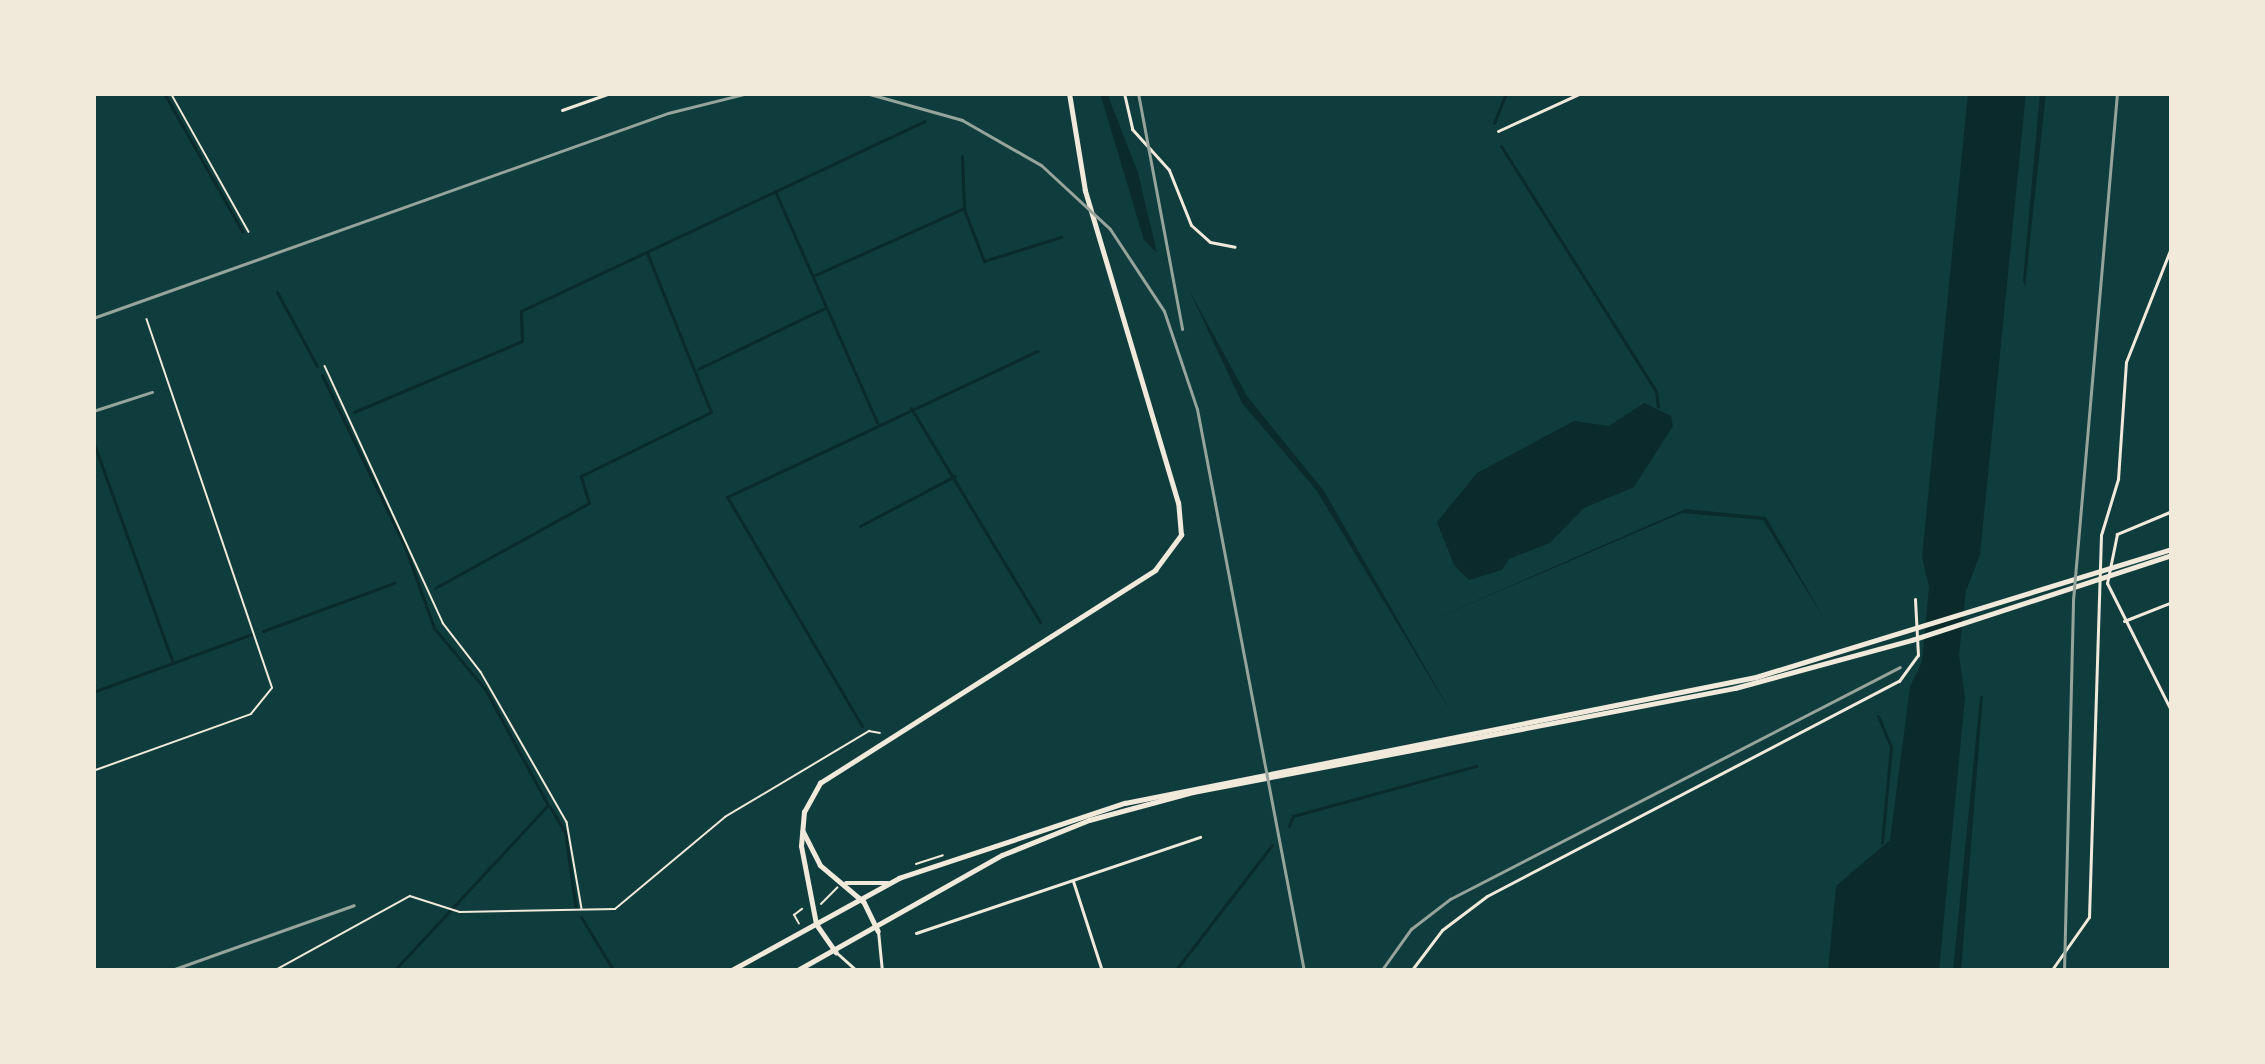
<!DOCTYPE html>
<style>
body{margin:0}
#map{position:relative;width:2265px;height:1064px;overflow:hidden;background:#0f3d3e;font-family:Rubik,sans-serif}
div>[style]{position:absolute}
.water>*{inset:0;background:#0a2a2b}
.stream>*{height:3px;margin:-1.5px;padding:0 1.5px;transform-origin:1.5px;border-radius:1.5px;background:#0a2a2b}
.path>*{height:1.5px;margin:-0.75px;padding:0 0.75px;transform-origin:0.75px;border-radius:0.75px;background:#f1e9da}
.service>*{height:1.5px;margin:-0.75px;padding:0 0.75px;transform-origin:0.75px;border-radius:0.75px;background:#f1e9da}
.minor>*{height:3px;margin:-1.5px;padding:0 1.5px;transform-origin:1.5px;border-radius:1.5px;background:#f1e9da}
.tertiary>*{height:3px;margin:-1.5px;padding:0 1.5px;transform-origin:1.5px;border-radius:1.5px;background:#f1e9da}
.secondary>*{height:4.5px;margin:-2.25px;padding:0 2.25px;transform-origin:2.25px;border-radius:2.25px;background:#f1e9da}
.primary>*{height:4.5px;margin:-2.25px;padding:0 2.25px;transform-origin:2.25px;border-radius:2.25px;background:#f1e9da}
.rail>*{height:3px;margin:-1.5px;padding:0 1.5px;transform-origin:1.5px;border-radius:1.5px;background:#97a49c}
span{translate:-50% -50%;white-space:nowrap;text-align:center;line-height:1.15;-webkit-text-stroke:9px #f1e9da;paint-order:stroke}
.frame{position:absolute;inset:0;border:96px solid #f1e9da;pointer-events:none}
</style>
<div id="map">
<div class="water">
<i style="clip-path:polygon(1100px 93px,1107px 93px,1138px 173px,1157px 253px,1144px 240px)"></i>
<i style="clip-path:polygon(1968px 93px,2026px 93px,1980px 555px,1966px 591px,1959px 655px,1965px 697px,1939px 971px,1828px 971px,1836px 886px,1890px 840px,1910px 687px,1922px 661px,1929px 587px,1922px 557px)"></i>
<i style="clip-path:polygon(2040px 93px,2046px 93px,2025px 287px,2023px 280px)"></i>
<i style="clip-path:polygon(1189px 290px,1247px 396px,1324px 491px,1452px 714px,1317px 491px,1242px 403px)"></i>
<i style="clip-path:polygon(1644px 403px,1671px 416px,1673px 426px,1634px 487px,1584px 508px,1550px 543px,1509px 559px,1502px 570px,1469px 580px,1454px 565px,1437px 522px,1477px 473px,1574px 421px,1609px 426px)"></i>
<i style="clip-path:polygon(1686px 509px,1766px 517px,1825px 620px,1763px 520px,1682px 513px,1416px 627px)"></i>
<i style="clip-path:polygon(1983px 695px,1961px 971px,1953px 971px,1980px 697px)"></i>
</div>
<div class="stream">
<i style="left:164px;top:93px;width:159px;rotate:60.5deg"></i>
<i style="left:1494px;top:123px;width:32px;rotate:-68deg"></i>
<i style="left:1501px;top:146px;width:290px;rotate:57.7deg"></i>
<i style="left:1656px;top:391px;width:16px;rotate:83deg"></i>
<i style="left:962px;top:156px;width:53px;rotate:87.8deg"></i>
<i style="left:964px;top:209px;width:56px;rotate:69deg"></i>
<i style="left:984px;top:261px;width:81px;rotate:-17.3deg"></i>
<i style="left:775px;top:191px;width:253px;rotate:66.2deg"></i>
<i style="left:813px;top:276px;width:163px;rotate:-24.2deg"></i>
<i style="left:277px;top:292px;width:84px;rotate:61.6deg"></i>
<i style="left:698px;top:369px;width:141px;rotate:-25.7deg"></i>
<i style="left:322px;top:375px;width:191px;rotate:64.2deg"></i>
<i style="left:405px;top:547px;width:86px;rotate:70.3deg"></i>
<i style="left:434px;top:628px;width:80px;rotate:50.1deg"></i>
<i style="left:485px;top:689px;width:132px;rotate:61.5deg"></i>
<i style="left:548px;top:805px;width:226px;rotate:132.9deg"></i>
<i style="left:911px;top:408px;width:250px;rotate:58.9deg"></i>
<i style="left:354px;top:412px;width:182px;rotate:-22.9deg"></i>
<i style="left:522px;top:341px;width:30px;rotate:-92deg"></i>
<i style="left:521px;top:311px;width:446px;rotate:-25.2deg"></i>
<i style="left:93px;top:441px;width:236px;rotate:70.2deg"></i>
<i style="left:860px;top:526px;width:107px;rotate:-27.8deg"></i>
<i style="left:435px;top:588px;width:176px;rotate:-28.9deg"></i>
<i style="left:589px;top:503px;width:28px;rotate:-107deg"></i>
<i style="left:581px;top:476px;width:145px;rotate:-26.2deg"></i>
<i style="left:711px;top:412px;width:171px;rotate:-111.9deg"></i>
<i style="left:263px;top:631px;width:140px;rotate:-20.1deg"></i>
<i style="left:93px;top:692px;width:169px;rotate:-20deg"></i>
<i style="left:1878px;top:716px;width:34px;rotate:67deg"></i>
<i style="left:1891px;top:747px;width:96px;rotate:95.4deg"></i>
<i style="left:862px;top:726px;width:266px;rotate:-120.5deg"></i>
<i style="left:727px;top:497px;width:343px;rotate:-25.2deg"></i>
<i style="left:550px;top:807px;width:29px;rotate:59deg"></i>
<i style="left:565px;top:832px;width:78px;rotate:81.9deg"></i>
<i style="left:1289px;top:826px;width:11px;rotate:-68deg"></i>
<i style="left:1293px;top:816px;width:190px;rotate:-15.3deg"></i>
<i style="left:581px;top:917px;width:63px;rotate:58.6deg"></i>
<i style="left:1175px;top:971px;width:159px;rotate:-52.4deg"></i>
</div>
<div class="path">
<i style="left:171px;top:93px;width:159px;rotate:60.7deg"></i>
<i style="left:325px;top:366px;width:283px;rotate:65.3deg"></i>
<i style="left:443px;top:623px;width:62px;rotate:52.2deg"></i>
<i style="left:481px;top:672px;width:173px;rotate:60.2deg"></i>
<i style="left:567px;top:822px;width:88px;rotate:80.2deg"></i>
<i style="left:916px;top:864px;width:28px;rotate:-18deg"></i>
<i style="left:821px;top:904px;width:23px;rotate:-45deg"></i>
<i style="left:799px;top:924px;width:10px;rotate:-119deg"></i>
<i style="left:794px;top:915px;width:10px;rotate:-37deg"></i>
<i style="left:274px;top:971px;width:155px;rotate:-28.9deg"></i>
<i style="left:410px;top:896px;width:52px;rotate:17.7deg"></i>
<i style="left:460px;top:912px;width:155px;rotate:-1.1deg"></i>
<i style="left:615px;top:909px;width:143px;rotate:-39.9deg"></i>
<i style="left:725px;top:817px;width:168px;rotate:-30.8deg"></i>
<i style="left:869px;top:731px;width:11px;rotate:10deg"></i>
</div>
<div class="service">
<i style="left:93px;top:771px;width:168px;rotate:-19.8deg"></i>
<i style="left:251px;top:714px;width:33px;rotate:-51deg"></i>
<i style="left:272px;top:688px;width:389px;rotate:-108.8deg"></i>
</div>
<div class="minor">
<i style="left:1124px;top:93px;width:37px;rotate:77deg"></i>
<i style="left:1132px;top:129px;width:55px;rotate:47.9deg"></i>
<i style="left:1169px;top:170px;width:59px;rotate:68.2deg"></i>
<i style="left:1191px;top:225px;width:25px;rotate:42deg"></i>
<i style="left:1210px;top:242px;width:25px;rotate:11deg"></i>
<i style="left:562px;top:110px;width:51px;rotate:-19.5deg"></i>
<i style="left:1498px;top:131px;width:91px;rotate:-24.6deg"></i>
<i style="left:2172px;top:511px;width:60px;rotate:157.3deg"></i>
<i style="left:2117px;top:534px;width:50px;rotate:101.5deg"></i>
<i style="left:2107px;top:583px;width:144px;rotate:63.3deg"></i>
<i style="left:2124px;top:621px;width:52px;rotate:-21.6deg"></i>
<i style="left:1073px;top:881px;width:95px;rotate:72.1deg"></i>
<i style="left:916px;top:933px;width:300px;rotate:-18.7deg"></i>
<i style="left:1411px;top:971px;width:51px;rotate:-52.9deg"></i>
<i style="left:1442px;top:930px;width:56px;rotate:-37.1deg"></i>
<i style="left:1487px;top:896px;width:465px;rotate:-27.6deg"></i>
<i style="left:1899px;top:681px;width:32px;rotate:-54deg"></i>
<i style="left:1918px;top:655px;width:56px;rotate:-93.1deg"></i>
<i style="left:2051px;top:971px;width:66px;rotate:-54.9deg"></i>
<i style="left:2089px;top:917px;width:382px;rotate:-88.2deg"></i>
<i style="left:2101px;top:535px;width:59px;rotate:-73.1deg"></i>
<i style="left:2118px;top:479px;width:117px;rotate:-86.1deg"></i>
<i style="left:2126px;top:362px;width:126px;rotate:-68.5deg"></i>
</div>
<div class="tertiary">
<i style="left:878px;top:931px;width:40px;rotate:84.3deg"></i>
<i style="left:838px;top:954px;width:25px;rotate:42deg"></i>
</div>
<div class="secondary">
<i style="left:803px;top:831px;width:38px;rotate:63deg"></i>
<i style="left:820px;top:865px;width:57px;rotate:40.1deg"></i>
<i style="left:864px;top:902px;width:32px;rotate:64deg"></i>
<i style="left:846px;top:883px;width:42px"></i>
<i style="left:836px;top:953px;width:35px;rotate:-125deg"></i>
<i style="left:816px;top:924px;width:79px;rotate:-100.9deg"></i>
<i style="left:801px;top:846px;width:34px;rotate:-85deg"></i>
<i style="left:804px;top:812px;width:33px;rotate:-61deg"></i>
<i style="left:820px;top:783px;width:397px;rotate:-32.4deg"></i>
<i style="left:1155px;top:570px;width:44px;rotate:-53.4deg"></i>
<i style="left:1181px;top:535px;width:32px;rotate:-95deg"></i>
<i style="left:1178px;top:503px;width:326px;rotate:-106.6deg"></i>
<i style="left:1085px;top:191px;width:99px;rotate:-99.3deg"></i>
</div>
<div class="primary">
<i style="left:730px;top:971px;width:193px;rotate:-28.8deg"></i>
<i style="left:899px;top:878px;width:238px;rotate:-18.4deg"></i>
<i style="left:1125px;top:803px;width:643px;rotate:-11.29deg"></i>
<i style="left:1756px;top:677px;width:435px;rotate:-17.1deg"></i>
<i style="left:796px;top:971px;width:236px;rotate:-29.4deg"></i>
<i style="left:1002px;top:855px;width:94px;rotate:-21.9deg"></i>
<i style="left:1089px;top:820px;width:108px;rotate:-15.1deg"></i>
<i style="left:1193px;top:792px;width:552px;rotate:-10.86deg"></i>
<i style="left:1735px;top:688px;width:183px;rotate:-15.2deg"></i>
<i style="left:1912px;top:640px;width:274px;rotate:-18.1deg"></i>
</div>
<div class="rail">
<i style="left:866px;top:93px;width:100px;rotate:15.7deg"></i>
<i style="left:962px;top:120px;width:91px;rotate:29.7deg"></i>
<i style="left:1041px;top:165px;width:94px;rotate:42.8deg"></i>
<i style="left:1110px;top:229px;width:98px;rotate:56.6deg"></i>
<i style="left:1164px;top:311px;width:103px;rotate:71.4deg"></i>
<i style="left:1197px;top:409px;width:572px;rotate:79.22deg"></i>
<i style="left:1138px;top:93px;width:240px;rotate:79.4deg"></i>
<i style="left:93px;top:318px;width:610px;rotate:-19.62deg"></i>
<i style="left:668px;top:113px;width:82px;rotate:-14deg"></i>
<i style="left:93px;top:411px;width:62px;rotate:-17.9deg"></i>
<i style="left:169px;top:971px;width:196px;rotate:-19.6deg"></i>
<i style="left:1381px;top:971px;width:52px;rotate:-54.5deg"></i>
<i style="left:1411px;top:929px;width:49px;rotate:-37.6deg"></i>
<i style="left:1450px;top:899px;width:506px;rotate:-27.27deg"></i>
<i style="left:2064px;top:971px;width:371px;rotate:-88.6deg"></i>
<i style="left:2073px;top:600px;width:509px;rotate:-85.04deg"></i>
</div>
<div class="frame"></div>
</div>
